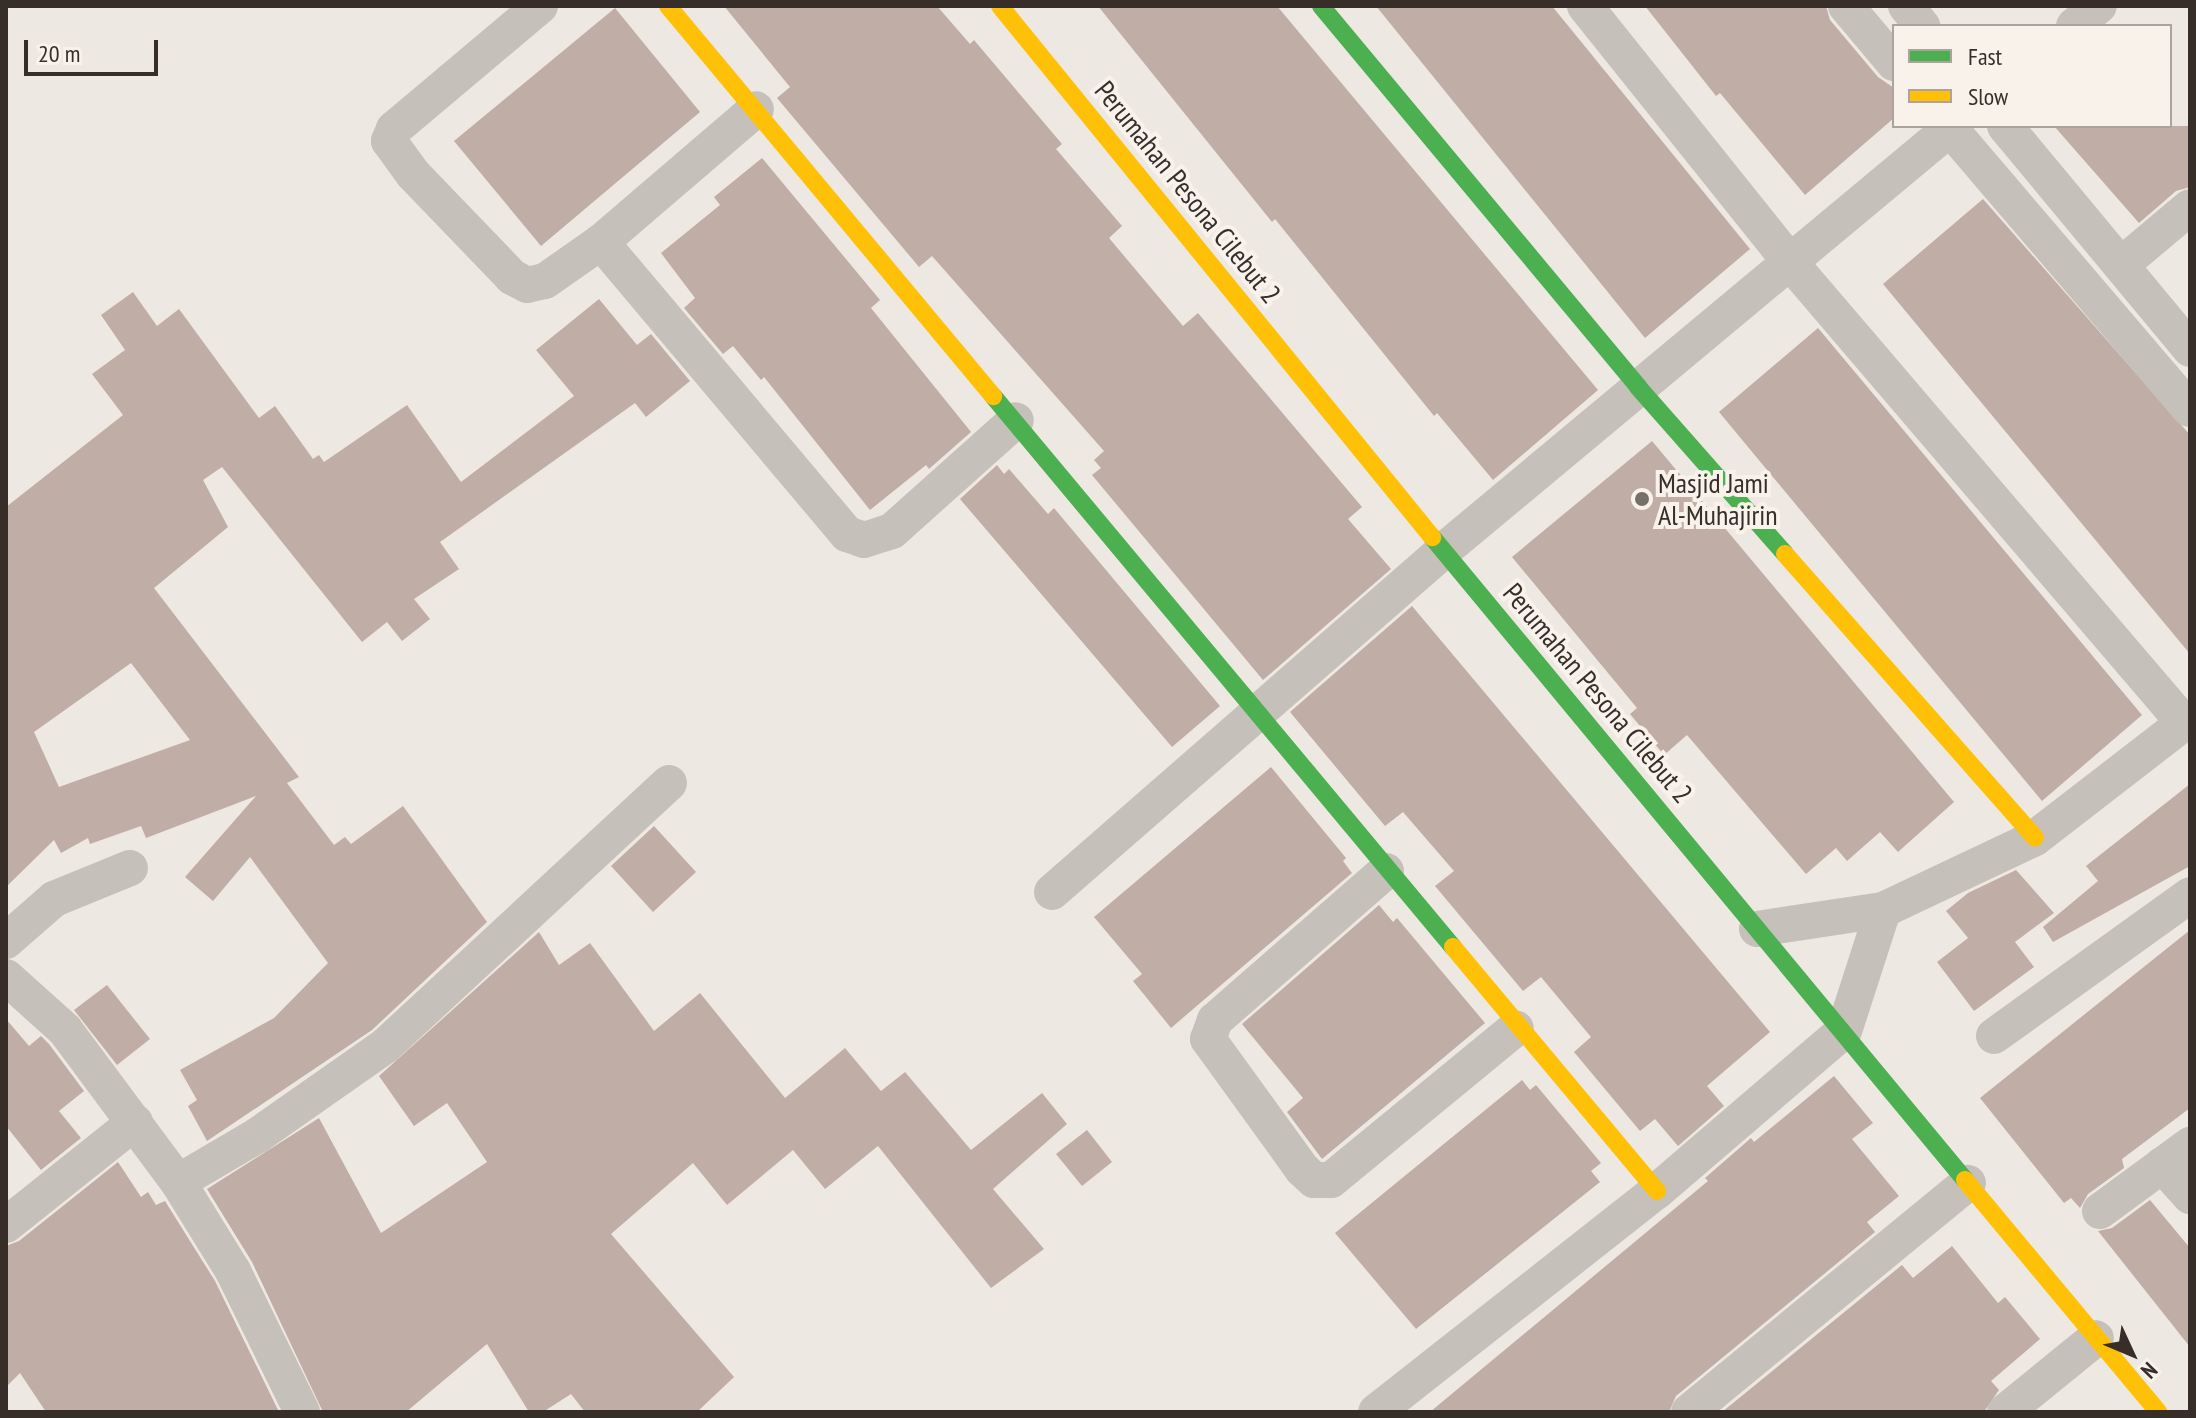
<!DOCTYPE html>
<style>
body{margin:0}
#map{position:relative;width:2196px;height:1418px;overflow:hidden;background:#eee8e2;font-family:"PT Sans Narrow",sans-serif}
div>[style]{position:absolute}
.building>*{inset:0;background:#c0ada5}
.street>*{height:36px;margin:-18px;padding:0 18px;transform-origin:18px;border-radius:18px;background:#c6c0bb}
.fast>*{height:18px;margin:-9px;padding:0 9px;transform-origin:9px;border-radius:9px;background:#4caf50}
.slow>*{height:18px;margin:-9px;padding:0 9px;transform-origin:9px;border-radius:9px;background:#ffc107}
.dots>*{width:22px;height:22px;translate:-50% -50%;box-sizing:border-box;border:4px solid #f9f2eb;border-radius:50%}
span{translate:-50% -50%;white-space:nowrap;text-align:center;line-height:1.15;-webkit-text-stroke:8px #f9f2eb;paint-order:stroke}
.street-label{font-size:28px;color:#372e2a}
.poi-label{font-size:28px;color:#372e2a}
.left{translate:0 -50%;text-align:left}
.frame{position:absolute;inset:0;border:8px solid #372e2a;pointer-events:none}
.legend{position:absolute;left:1892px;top:24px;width:280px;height:104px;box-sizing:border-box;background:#f9f2eb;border:2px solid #aba49e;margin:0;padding:10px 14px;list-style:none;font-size:24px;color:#372e2a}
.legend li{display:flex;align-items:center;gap:16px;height:40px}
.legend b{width:40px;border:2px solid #aba49e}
.north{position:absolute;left:2092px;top:1314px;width:80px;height:80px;-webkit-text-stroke:6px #f9f2eb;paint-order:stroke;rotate:134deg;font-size:22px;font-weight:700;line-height:32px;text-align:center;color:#372e2a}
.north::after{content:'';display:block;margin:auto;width:28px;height:36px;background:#372e2a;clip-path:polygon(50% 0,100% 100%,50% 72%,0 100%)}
.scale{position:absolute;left:24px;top:40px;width:134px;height:36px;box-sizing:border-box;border:4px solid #372e2a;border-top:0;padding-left:10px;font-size:24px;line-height:28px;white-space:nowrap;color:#372e2a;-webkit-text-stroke:6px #f9f2eb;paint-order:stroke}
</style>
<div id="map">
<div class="building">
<i style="clip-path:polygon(724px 6px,937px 6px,970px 44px,974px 40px,1062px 144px,1056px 149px,1122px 226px,1109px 238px,1183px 326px,1198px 313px,1362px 507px,1348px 519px,1391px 569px,1263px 680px,1092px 475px,1101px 468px,1094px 460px,1104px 451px,932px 256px,919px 267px,777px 98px,790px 87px)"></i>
<i style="clip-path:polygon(1098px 6px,1277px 6px,1598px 390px,1493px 480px,1437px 413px,1434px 416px,1275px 219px,1272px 222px)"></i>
<i style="clip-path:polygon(1376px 6px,1552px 6px,1750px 249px,1645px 338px)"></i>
<i style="clip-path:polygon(1645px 6px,1826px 6px,1830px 20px,1878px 77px,1894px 88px,1894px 118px,1805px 195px,1720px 93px,1716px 96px)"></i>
<i style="clip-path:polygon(615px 8px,700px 112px,541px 246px,454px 141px)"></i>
<i style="clip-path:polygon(2054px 126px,2190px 126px,2190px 187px,2176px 191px,2139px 223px)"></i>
<i style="clip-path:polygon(762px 158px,880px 300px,871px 308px,971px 432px,929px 469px,926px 465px,870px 510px,764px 377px,761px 380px,733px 346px,723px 354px,684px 308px,695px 298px,661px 253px,720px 205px,714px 197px)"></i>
<i style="clip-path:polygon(1983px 199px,2190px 435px,2190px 654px,1883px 284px)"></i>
<i style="clip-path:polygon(evenodd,133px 292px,157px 326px,179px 309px,259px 418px,275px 406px,313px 459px,319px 455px,324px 462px,407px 405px,461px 482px,574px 396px,536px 350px,599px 299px,637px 345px,651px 334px,690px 381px,646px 417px,635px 403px,440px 542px,459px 569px,414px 599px,430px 619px,402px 641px,387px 622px,362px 642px,222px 467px,203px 480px,228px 527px,154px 588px,299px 777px,287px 783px,334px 845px,345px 837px,351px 844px,403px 806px,487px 922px,372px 1030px,207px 1141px,188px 1106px,197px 1100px,180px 1070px,274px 1018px,328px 963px,250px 857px,213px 901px,185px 877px,256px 796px,146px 838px,141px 826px,90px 844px,88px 838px,61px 853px,54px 840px,6px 887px,6px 507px,123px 415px,92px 374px,125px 350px,101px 315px,133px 292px,131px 663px,190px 740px,59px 787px,34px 732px,131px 663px)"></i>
<i style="clip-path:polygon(1818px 328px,2142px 715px,2042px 801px,1719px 412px)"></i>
<i style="clip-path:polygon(1652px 441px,1954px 802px,1898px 852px,1880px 832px,1847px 861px,1836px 848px,1806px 874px,1687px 735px,1664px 755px,1630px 714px,1637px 708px,1512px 557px)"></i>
<i style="clip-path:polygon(997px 465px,1004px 474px,1009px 469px,1048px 514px,1054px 508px,1220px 706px,1172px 747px,960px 499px)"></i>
<i style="clip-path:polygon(1412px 606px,1770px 1032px,1707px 1086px,1724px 1106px,1678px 1146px,1655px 1119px,1640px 1131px,1574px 1052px,1591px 1037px,1541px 977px,1523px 991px,1435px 886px,1454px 871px,1403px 812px,1385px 826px,1290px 712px)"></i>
<i style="clip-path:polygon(1271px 767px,1346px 858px,1343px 861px,1352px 873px,1171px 1028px,1133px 981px,1142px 974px,1094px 917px)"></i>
<i style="clip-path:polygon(2190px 784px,2190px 866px,2053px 942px,2043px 927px,2098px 881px,2086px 866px)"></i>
<i style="clip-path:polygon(654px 826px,696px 872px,653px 912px,611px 866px)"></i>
<i style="clip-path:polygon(2016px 870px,2054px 913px,2015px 942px,2034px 967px,1974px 1011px,1937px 962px,1968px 938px,1946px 911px,1968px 893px)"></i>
<i style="clip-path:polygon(1379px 905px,1393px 922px,1397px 918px,1485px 1023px,1322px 1159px,1287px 1112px,1303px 1098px,1242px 1024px)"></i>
<i style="clip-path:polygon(2190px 930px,2190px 1108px,2122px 1159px,2124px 1168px,2088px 1194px,2080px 1208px,2071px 1198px,2064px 1203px,1980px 1098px)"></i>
<i style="clip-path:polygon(539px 932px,559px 965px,590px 943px,654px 1031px,700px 993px,785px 1098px,845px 1048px,881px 1091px,905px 1072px,971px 1150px,1042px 1093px,1067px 1124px,993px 1189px,1044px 1249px,991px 1288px,878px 1146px,825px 1189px,793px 1150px,727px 1205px,693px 1163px,611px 1234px,734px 1377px,697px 1412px,585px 1412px,571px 1394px,543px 1412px,529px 1412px,487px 1344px,406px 1412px,323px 1412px,252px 1262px,207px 1189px,319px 1118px,381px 1233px,487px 1162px,447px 1103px,414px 1126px,379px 1076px)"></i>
<i style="clip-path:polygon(107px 985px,150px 1039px,117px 1065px,74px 1010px)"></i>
<i style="clip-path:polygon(6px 1019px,29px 1046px,41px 1036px,49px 1044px,84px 1091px,59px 1111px,81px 1138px,41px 1170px,6px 1126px)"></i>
<i style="clip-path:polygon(1834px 1076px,1873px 1123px,1852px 1139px,1899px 1196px,1867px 1222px,1875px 1232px,1676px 1396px,1669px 1412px,1430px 1412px,1708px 1181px,1705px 1178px,1751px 1138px,1754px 1142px)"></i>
<i style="clip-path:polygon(1522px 1080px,1530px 1090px,1536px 1085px,1601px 1163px,1591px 1171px,1600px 1182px,1416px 1329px,1335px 1233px)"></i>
<i style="clip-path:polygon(1087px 1130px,1112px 1162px,1082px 1186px,1056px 1154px)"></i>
<i style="clip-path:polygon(118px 1162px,141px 1197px,148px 1192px,156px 1205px,165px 1201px,215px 1281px,279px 1412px,46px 1412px,20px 1373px,6px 1387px,6px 1246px,19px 1241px)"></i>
<i style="clip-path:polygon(2150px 1200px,2190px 1248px,2190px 1347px,2098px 1231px,2112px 1228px)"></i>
<i style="clip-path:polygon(1952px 1246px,1998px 1303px,2005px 1297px,2040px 1339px,1991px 1381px,1999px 1390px,1984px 1412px,1722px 1412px,1902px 1265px,1913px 1278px)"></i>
</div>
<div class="street">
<i style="left:540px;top:6px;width:191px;rotate:139.9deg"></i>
<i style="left:394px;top:129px;width:13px;rotate:113deg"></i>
<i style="left:389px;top:141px;width:41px;rotate:54deg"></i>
<i style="left:413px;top:174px;width:143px;rotate:46.1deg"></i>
<i style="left:512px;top:277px;width:17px;rotate:28deg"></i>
<i style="left:527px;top:285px;width:18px;rotate:-13deg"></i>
<i style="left:545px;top:281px;width:68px;rotate:-34.9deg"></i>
<i style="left:601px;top:242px;width:204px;rotate:-40.6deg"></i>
<i style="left:1585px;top:6px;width:327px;rotate:51.3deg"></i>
<i style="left:1789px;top:261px;width:608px;rotate:49.47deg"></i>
<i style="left:1846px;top:6px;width:75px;rotate:49.9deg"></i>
<i style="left:1906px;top:6px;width:26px;rotate:51deg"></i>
<i style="left:2074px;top:26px;width:32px;rotate:-39deg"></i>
<i style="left:1948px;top:126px;width:372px;rotate:49.5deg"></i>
<i style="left:2005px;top:126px;width:290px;rotate:50.3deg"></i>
<i style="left:601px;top:242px;width:382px;rotate:49.9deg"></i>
<i style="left:847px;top:534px;width:18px;rotate:19deg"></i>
<i style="left:864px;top:540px;width:29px;rotate:-18deg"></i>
<i style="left:892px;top:531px;width:166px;rotate:-41.8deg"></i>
<i style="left:2121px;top:265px;width:90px;rotate:-40deg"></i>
<i style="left:1386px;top:871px;width:227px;rotate:138.9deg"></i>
<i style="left:1215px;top:1020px;width:20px;rotate:110deg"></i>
<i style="left:1208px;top:1039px;width:160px;rotate:54.1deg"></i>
<i style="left:1302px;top:1169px;width:16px;rotate:43deg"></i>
<i style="left:1314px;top:1180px;width:17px"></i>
<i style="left:1331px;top:1180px;width:239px;rotate:-39.4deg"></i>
<i style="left:1052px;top:892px;width:519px;rotate:-41.09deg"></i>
<i style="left:1443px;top:551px;width:664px;rotate:-39.81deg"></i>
<i style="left:1757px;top:929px;width:127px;rotate:-8.6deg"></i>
<i style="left:1883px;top:910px;width:168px;rotate:-25.3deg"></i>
<i style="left:2035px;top:838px;width:196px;rotate:-37.7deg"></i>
<i style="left:6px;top:941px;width:64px;rotate:-41.2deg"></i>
<i style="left:54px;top:899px;width:82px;rotate:-22.2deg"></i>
<i style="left:6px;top:977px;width:79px;rotate:41.9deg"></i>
<i style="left:65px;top:1030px;width:189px;rotate:53.4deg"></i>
<i style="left:178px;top:1182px;width:105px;rotate:58.3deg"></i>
<i style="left:233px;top:1271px;width:157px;rotate:63.9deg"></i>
<i style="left:1994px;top:1036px;width:241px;rotate:-35.7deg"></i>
<i style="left:2162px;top:1165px;width:42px;rotate:47.9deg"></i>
<i style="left:178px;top:1182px;width:93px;rotate:-30.4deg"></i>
<i style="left:258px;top:1135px;width:155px;rotate:-35deg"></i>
<i style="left:385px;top:1046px;width:387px;rotate:-42.8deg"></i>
<i style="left:2100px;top:1211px;width:112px;rotate:-36.3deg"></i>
<i style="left:6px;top:1225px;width:165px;rotate:-38.6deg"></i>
<i style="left:1376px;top:1412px;width:357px;rotate:-38.2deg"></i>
<i style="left:1657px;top:1191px;width:246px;rotate:-40.6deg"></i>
<i style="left:1844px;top:1031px;width:127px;rotate:-72.1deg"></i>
<i style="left:1689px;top:1412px;width:361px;rotate:-39.4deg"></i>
<i style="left:2005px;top:1412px;width:117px;rotate:-39.1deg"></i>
</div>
<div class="fast">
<i style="left:1321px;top:6px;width:496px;rotate:50.2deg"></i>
<i style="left:1638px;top:387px;width:222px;rotate:48.6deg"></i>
<i style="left:993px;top:396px;width:718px;rotate:50.14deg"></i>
<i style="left:1432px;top:537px;width:835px;rotate:50.34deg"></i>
</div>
<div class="slow">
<i style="left:668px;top:6px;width:508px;rotate:50.19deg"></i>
<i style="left:1000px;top:6px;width:685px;rotate:50.87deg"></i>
<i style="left:1785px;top:554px;width:378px;rotate:48.6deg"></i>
<i style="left:1453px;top:947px;width:318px;rotate:50.1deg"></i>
<i style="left:1965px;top:1180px;width:302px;rotate:50.2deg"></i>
</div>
<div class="dots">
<i style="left:1642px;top:499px;background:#776f6a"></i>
</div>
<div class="street-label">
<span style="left:1188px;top:192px;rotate:51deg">Perumahan Pesona Cilebut 2</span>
<span style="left:1598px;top:693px;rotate:50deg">Perumahan Pesona Cilebut 2</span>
</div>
<div class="poi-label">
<span class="left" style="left:1658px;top:499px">Masjid Jami<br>Al-Muhajirin</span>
</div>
<div class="frame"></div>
<ul class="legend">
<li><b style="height:10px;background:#4caf50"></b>Fast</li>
<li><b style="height:10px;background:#ffc107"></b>Slow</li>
</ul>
<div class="north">N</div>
<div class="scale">20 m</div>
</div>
